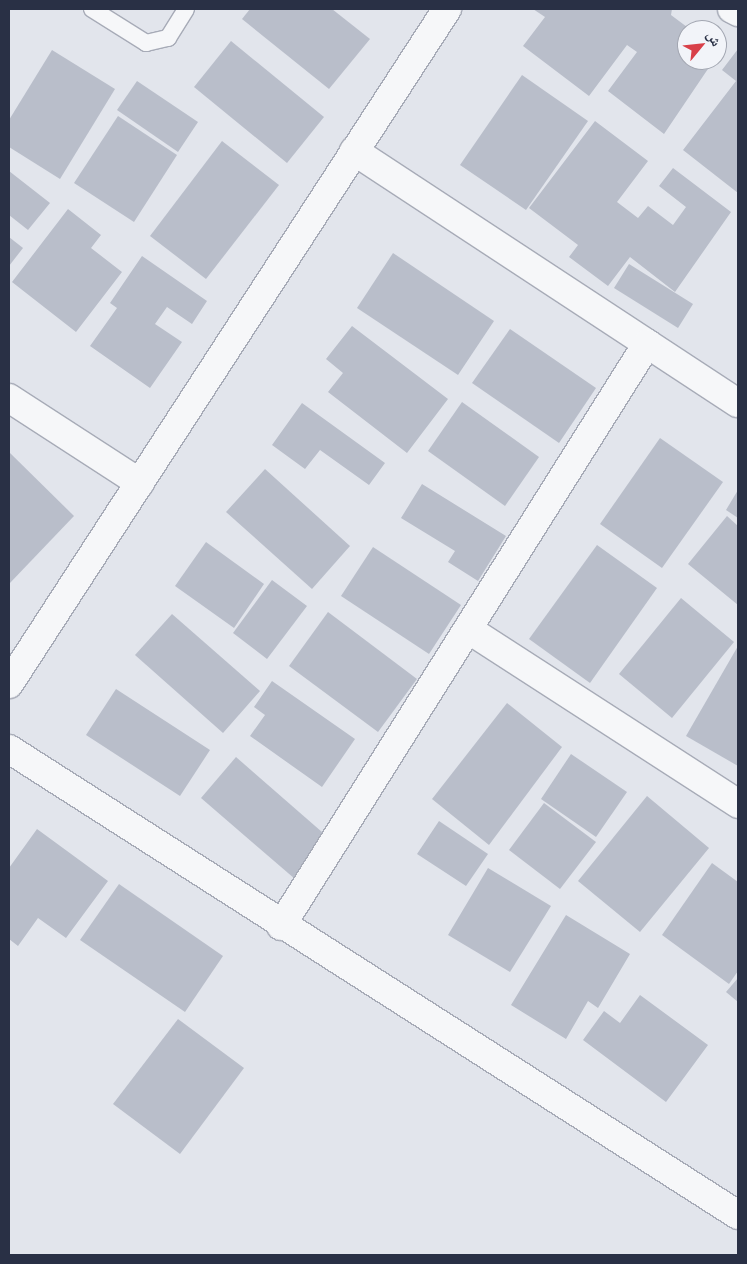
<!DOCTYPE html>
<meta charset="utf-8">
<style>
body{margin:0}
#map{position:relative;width:747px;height:1264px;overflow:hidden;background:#e2e5ec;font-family:Commissioner,"Noto Naskh Arabic",sans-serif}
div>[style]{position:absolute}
.building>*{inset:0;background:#b9beca}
.roads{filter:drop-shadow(1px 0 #a7abb7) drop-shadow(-1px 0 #a7abb7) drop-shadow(0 1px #a7abb7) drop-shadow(0 -1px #a7abb7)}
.lane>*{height:16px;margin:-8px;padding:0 8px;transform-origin:8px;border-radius:8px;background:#f6f7f9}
.street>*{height:28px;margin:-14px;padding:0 14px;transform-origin:14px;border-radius:14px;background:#f6f7f9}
span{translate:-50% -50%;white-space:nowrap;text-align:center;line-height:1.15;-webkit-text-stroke:4.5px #f2f4f9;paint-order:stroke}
.frame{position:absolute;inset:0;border:10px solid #293045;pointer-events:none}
.north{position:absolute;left:677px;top:20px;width:50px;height:50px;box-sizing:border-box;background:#f2f4f9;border:1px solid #a2a6b1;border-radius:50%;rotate:62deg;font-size:14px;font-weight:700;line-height:20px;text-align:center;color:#293045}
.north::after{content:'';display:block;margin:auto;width:18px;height:22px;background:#d84049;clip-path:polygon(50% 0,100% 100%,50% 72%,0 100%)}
</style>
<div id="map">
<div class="building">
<i style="clip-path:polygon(250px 9px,332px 9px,370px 39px,329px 89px,242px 19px)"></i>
<i style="clip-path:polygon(533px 9px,672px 9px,671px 15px,691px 30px,687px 30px,687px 60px,714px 60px,664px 134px,608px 91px,637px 52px,627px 45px,589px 96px,523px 46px,545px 17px)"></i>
<i style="clip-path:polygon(231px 41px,324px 117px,287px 163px,194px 87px)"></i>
<i style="clip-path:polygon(738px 49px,738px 193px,683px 150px,736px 81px,722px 70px)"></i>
<i style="clip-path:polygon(52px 50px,115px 89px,60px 179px,9px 147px,9px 120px)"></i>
<i style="clip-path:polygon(522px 75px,588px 121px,526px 210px,460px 165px)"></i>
<i style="clip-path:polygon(137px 81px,198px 122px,178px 152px,117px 110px)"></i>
<i style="clip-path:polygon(118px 116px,177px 155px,134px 222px,74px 183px)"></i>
<i style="clip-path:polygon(595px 121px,648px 161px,617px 202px,638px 218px,648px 206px,673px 225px,686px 207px,659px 186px,673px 168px,731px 212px,675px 292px,630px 257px,608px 286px,569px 257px,578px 245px,529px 208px)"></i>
<i style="clip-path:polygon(222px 141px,279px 185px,206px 279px,150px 236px)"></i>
<i style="clip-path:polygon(9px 171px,50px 203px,28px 230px,9px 215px)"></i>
<i style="clip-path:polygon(68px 209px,101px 235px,91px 248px,122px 272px,76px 332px,12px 282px)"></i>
<i style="clip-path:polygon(9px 237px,23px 248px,9px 266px)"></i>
<i style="clip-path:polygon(393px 253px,494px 321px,458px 375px,357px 308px)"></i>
<i style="clip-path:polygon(142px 256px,207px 301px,192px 324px,167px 307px,155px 324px,182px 342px,150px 388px,90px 346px,117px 308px,110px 303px)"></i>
<i style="clip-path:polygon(629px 264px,693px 304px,678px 328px,614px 288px)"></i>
<i style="clip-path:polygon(352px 326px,448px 399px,407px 453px,328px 392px,343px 373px,326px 359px)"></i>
<i style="clip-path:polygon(510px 329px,596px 388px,559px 443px,472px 383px)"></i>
<i style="clip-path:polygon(462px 402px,539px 457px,505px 506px,428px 451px)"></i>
<i style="clip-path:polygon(302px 403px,385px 463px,369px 485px,320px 450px,305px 469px,272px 445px)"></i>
<i style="clip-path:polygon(660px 438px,723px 482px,662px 568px,600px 524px)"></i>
<i style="clip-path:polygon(9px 452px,74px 516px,9px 584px)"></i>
<i style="clip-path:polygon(265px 469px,350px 546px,312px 589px,226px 512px)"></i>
<i style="clip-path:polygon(422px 484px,506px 536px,478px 581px,448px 562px,455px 551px,401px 518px)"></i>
<i style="clip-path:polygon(738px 490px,738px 518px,726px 510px)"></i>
<i style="clip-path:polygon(727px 516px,738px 526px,738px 605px,688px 564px)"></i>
<i style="clip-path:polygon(206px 542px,264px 584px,234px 628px,175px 586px)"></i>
<i style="clip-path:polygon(597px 545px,657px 588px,590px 683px,529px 639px)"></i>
<i style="clip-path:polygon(373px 547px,461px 605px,429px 654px,341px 596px)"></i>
<i style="clip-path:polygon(272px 580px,307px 606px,267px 659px,233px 633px)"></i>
<i style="clip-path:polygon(681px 598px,734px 642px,672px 718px,619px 674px)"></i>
<i style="clip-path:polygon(328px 612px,417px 679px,378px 732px,289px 666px)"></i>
<i style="clip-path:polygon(172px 614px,260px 691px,223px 733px,135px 655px)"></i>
<i style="clip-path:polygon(738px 646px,738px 766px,686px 736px)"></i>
<i style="clip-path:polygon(272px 681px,355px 739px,322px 787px,250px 736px,265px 715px,254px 707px)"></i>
<i style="clip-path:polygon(116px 689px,210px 750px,180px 796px,86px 735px)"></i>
<i style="clip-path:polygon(507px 703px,562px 747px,489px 845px,432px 799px)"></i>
<i style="clip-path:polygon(571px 754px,627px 792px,596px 837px,541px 799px)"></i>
<i style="clip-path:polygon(236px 757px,330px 839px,295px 879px,201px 798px)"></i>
<i style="clip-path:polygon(647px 796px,709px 848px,640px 932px,578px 881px)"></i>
<i style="clip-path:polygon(544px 803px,596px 842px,560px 889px,509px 850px)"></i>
<i style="clip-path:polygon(439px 821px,488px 854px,466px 886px,417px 854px)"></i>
<i style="clip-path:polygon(37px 829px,108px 881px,66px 938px,38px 918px,18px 946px,9px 939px,9px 868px)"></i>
<i style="clip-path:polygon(712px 863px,738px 882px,738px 971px,729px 984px,662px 935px)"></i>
<i style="clip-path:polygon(488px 868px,551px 906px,510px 972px,448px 935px)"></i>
<i style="clip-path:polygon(119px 884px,223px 956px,185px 1012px,80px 940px)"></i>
<i style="clip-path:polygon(566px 915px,630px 954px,598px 1008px,588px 1001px,566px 1039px,511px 1005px)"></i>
<i style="clip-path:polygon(738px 978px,738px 1002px,726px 992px)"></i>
<i style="clip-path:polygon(640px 995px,708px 1045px,666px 1102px,583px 1040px,604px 1011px,620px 1023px)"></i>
<i style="clip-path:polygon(178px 1019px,244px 1068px,180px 1154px,113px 1104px)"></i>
</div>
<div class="roads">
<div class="lane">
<i style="left:92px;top:9px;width:64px;rotate:32.2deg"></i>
<i style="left:146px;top:43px;width:23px;rotate:-13deg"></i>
<i style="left:168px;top:38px;width:34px;rotate:-58deg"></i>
</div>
<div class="street">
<i style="left:732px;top:9px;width:7px;rotate:27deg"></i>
<i style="left:354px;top:151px;width:459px;rotate:33.3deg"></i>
<i style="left:9px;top:398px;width:156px;rotate:33deg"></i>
<i style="left:468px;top:629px;width:322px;rotate:32.9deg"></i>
<i style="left:9px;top:684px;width:805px;rotate:-57.02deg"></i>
<i style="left:9px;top:749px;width:865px;rotate:32.59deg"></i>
<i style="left:281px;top:926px;width:688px;rotate:-57.84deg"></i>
</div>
</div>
<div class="frame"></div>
<div class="north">ش</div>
</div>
